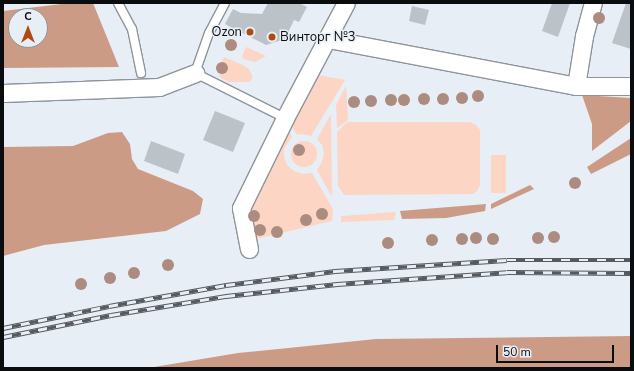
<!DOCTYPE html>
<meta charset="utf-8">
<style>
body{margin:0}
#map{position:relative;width:634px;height:371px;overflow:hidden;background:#e8eef5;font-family:"Nunito Sans",sans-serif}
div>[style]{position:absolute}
.green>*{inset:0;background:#fcd5c5}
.round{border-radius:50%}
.forest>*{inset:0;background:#cc9b86}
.building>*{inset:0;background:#bbc2c8}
.roads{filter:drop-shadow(1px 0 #8e949a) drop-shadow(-1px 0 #8e949a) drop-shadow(0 1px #8e949a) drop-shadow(0 -1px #8e949a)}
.lane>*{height:8px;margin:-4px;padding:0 4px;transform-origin:4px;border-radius:4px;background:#fff}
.street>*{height:17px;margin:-8.5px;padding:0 8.5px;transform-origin:8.5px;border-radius:8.5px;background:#fff}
.rail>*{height:4.5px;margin-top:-2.25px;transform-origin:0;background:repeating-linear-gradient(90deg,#e8eef5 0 9px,#56595d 0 18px);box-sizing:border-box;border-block:1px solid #56595d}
.trees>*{width:12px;height:12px;margin:-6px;border-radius:50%;background:#ac8c80}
.dots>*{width:11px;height:11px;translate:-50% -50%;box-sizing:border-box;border:2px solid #e8eef5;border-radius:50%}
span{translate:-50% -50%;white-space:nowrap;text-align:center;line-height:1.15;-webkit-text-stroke:3px #e8eef5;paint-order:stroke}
.poi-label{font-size:13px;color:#0a0c0e}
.right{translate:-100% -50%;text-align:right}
.left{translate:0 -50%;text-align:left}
.frame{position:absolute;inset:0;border:4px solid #0a0c0e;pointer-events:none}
.north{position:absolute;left:8px;top:8px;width:40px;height:40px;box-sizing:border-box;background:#e8eef5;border:1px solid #8f9499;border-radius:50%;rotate:0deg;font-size:11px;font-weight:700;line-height:16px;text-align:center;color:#0a0c0e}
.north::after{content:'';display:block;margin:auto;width:14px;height:18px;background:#ae4a16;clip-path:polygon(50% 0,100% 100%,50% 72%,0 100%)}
.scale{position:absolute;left:496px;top:345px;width:118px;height:18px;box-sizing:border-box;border:2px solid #0a0c0e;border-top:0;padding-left:5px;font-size:12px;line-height:14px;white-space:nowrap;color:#0a0c0e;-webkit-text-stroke:3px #e8eef5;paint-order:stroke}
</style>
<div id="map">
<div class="green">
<i style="clip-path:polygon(246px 47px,266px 56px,255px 62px,244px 59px,242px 56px)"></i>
<i style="clip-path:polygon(224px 57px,233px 61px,234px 60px,235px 62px,241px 64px,249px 69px,252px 75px,252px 79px,249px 82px,229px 82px,221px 78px,218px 71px)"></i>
<i style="clip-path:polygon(313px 74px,345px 80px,311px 136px,302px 134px,297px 135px,289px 122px)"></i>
<i style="clip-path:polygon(346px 86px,348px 120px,337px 128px,336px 105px)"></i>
<i style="clip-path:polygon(331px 114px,332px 197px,317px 170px,322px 162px,324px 153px,322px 145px,317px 139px)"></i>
<i style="clip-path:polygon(347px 122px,470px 122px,476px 125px,480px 130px,480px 185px,477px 191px,473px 194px,344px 195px,338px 186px,337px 132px)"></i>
<i style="clip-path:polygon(287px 127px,292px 137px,284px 149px,284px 157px,287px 165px,294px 171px,303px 174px,312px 173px,333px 209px,332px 221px,256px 239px,250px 207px)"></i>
<i class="round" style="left:291px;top:141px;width:26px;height:26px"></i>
<i style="clip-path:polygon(491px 155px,506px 155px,506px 193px,491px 193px)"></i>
<i style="clip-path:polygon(396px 212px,394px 220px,341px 222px,341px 216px)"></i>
</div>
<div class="forest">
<i style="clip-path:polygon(evenodd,70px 3px,93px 3px,119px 67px,3px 68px,3px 11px,70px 3px,16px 16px,40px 16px,40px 40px,16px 40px,16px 16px)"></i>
<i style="clip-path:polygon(582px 95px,631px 98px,631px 121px,592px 151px,592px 124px)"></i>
<i style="clip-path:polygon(122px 132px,130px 144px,132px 159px,138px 169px,193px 191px,203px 199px,200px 214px,166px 231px,44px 245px,3px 256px,3px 147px,73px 146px,108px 133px)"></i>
<i style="clip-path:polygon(631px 138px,631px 154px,591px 174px,587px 167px)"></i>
<i style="clip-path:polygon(530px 185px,534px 189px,491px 209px,491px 204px)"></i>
<i style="clip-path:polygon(486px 204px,485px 211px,446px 218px,402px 219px,400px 211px)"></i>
<i style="clip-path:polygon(631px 336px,631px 368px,148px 368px,238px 353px,376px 339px)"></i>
</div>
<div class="building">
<i style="clip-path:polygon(268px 3px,299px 3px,307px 7px,299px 22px,294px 20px,285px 39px,266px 45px,225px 24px,233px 9px,241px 13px,262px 14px)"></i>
<i style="clip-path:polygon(552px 3px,570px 3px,558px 37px,542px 31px)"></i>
<i style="clip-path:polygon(626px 3px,631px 3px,631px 49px,612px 43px)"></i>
<i style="clip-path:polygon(412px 6px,429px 10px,425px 25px,409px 21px)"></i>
<i style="clip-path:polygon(215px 111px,245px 123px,233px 152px,203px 140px)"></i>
<i style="clip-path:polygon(151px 141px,185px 154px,178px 174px,144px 161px)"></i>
</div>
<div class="roads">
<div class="lane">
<i style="left:118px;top:3px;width:30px;rotate:62deg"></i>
<i style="left:132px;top:29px;width:45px;rotate:78.4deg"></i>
<i style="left:225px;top:3px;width:34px;rotate:118deg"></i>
<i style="left:209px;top:33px;width:42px;rotate:109.3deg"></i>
<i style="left:195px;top:73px;width:101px;rotate:26.6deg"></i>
</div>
<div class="street">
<i style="left:328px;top:39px;width:252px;rotate:10.7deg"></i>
<i style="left:576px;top:86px;width:55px"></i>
<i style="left:576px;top:86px;width:51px;rotate:-80.9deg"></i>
<i style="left:584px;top:36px;width:34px;rotate:-75deg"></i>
<i style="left:3px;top:93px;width:156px;rotate:-2.2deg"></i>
<i style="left:159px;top:87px;width:39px;rotate:-21deg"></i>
<i style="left:249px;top:249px;width:42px;rotate:-101deg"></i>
<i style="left:241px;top:208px;width:100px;rotate:-63.9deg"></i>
<i style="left:285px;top:118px;width:130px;rotate:-62.1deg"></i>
</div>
</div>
<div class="rail">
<i style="left:3px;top:328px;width:108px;rotate:-11.7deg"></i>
<i style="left:109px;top:306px;width:119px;rotate:-10.2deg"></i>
<i style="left:226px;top:285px;width:110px;rotate:-7.3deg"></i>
<i style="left:335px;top:271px;width:172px;rotate:-3.7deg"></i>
<i style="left:507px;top:260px;width:124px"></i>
<i style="left:3px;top:337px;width:110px;rotate:-11.5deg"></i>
<i style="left:111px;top:315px;width:117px;rotate:-9.4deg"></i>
<i style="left:226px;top:296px;width:112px;rotate:-6.2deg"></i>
<i style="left:337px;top:284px;width:170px;rotate:-4deg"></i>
<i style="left:507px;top:272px;width:124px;rotate:0.5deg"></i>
</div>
<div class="trees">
<i style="left:599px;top:18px"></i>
<i style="left:231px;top:45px"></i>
<i style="left:222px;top:68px"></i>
<i style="left:478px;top:96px"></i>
<i style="left:462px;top:98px"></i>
<i style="left:424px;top:99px"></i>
<i style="left:443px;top:99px"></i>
<i style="left:391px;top:100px"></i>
<i style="left:404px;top:100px"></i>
<i style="left:371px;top:101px"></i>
<i style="left:354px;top:102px"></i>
<i style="left:299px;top:150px"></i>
<i style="left:575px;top:183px"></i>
<i style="left:322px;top:214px"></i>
<i style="left:254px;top:216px"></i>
<i style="left:306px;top:220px"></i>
<i style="left:260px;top:230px"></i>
<i style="left:277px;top:232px"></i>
<i style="left:554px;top:237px"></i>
<i style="left:476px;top:238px"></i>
<i style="left:538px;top:238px"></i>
<i style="left:462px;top:239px"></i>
<i style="left:493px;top:239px"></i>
<i style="left:432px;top:240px"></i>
<i style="left:388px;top:243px"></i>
<i style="left:168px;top:265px"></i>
<i style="left:134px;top:273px"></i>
<i style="left:110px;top:278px"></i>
<i style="left:81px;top:284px"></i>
</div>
<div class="dots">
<i style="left:250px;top:32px;background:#ae4a16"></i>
<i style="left:272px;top:37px;background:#ae4a16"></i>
</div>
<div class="poi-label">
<span class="right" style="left:242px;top:32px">Ozon</span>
<span class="left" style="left:280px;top:37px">Винторг №3</span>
</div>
<div class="frame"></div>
<div class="north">С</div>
<div class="scale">50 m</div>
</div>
